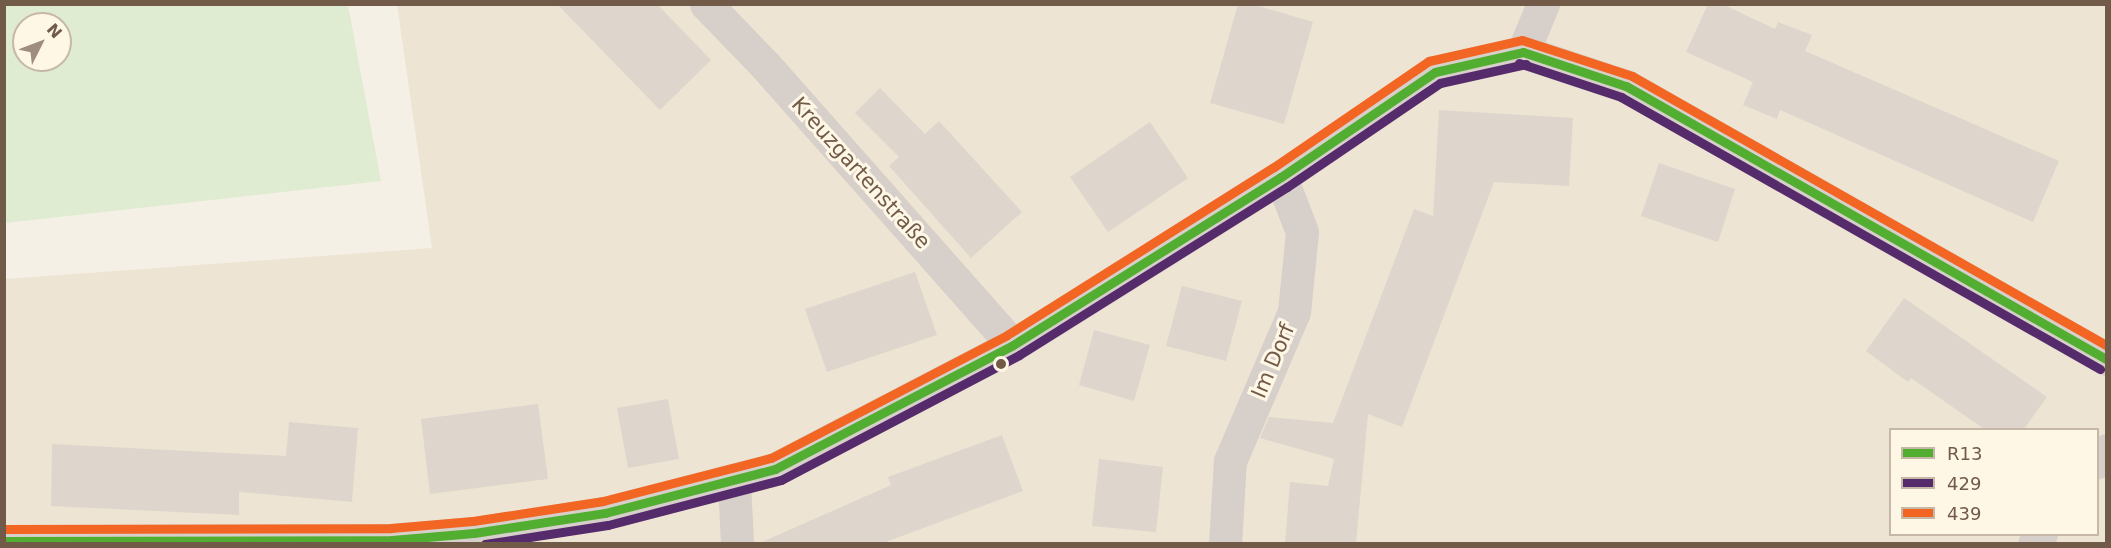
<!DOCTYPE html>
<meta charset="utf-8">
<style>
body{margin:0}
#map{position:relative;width:2111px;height:548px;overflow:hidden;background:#f5f0e6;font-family:"DejaVu Sans",sans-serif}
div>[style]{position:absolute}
.residential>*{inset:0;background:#eee4d3}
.green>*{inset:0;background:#dfecd1}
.building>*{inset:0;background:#ded6cc}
.minor>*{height:33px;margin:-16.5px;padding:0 16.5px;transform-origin:16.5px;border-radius:16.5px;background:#d7cfc9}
.bus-1>*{height:9px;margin:-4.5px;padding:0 4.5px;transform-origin:4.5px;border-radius:4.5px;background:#51ae31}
.bus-2>*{height:9px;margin:-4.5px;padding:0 4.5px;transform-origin:4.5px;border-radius:4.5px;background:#562b6c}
.bus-3>*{height:9px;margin:-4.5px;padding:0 4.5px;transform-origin:4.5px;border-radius:4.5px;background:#f26522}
.dots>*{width:16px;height:16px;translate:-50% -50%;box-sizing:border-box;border:3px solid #fff7e6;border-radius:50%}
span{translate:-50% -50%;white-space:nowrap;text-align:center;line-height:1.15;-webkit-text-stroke:6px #fff7e6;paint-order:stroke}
.street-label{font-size:21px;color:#715a48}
.frame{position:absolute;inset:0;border:6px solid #715a48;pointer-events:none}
.legend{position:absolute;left:1889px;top:428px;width:210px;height:108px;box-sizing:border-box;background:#fff7e6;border:2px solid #c6b8a7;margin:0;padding:8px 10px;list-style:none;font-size:18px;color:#715a48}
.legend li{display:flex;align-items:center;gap:12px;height:30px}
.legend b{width:30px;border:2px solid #c6b8a7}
.north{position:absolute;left:12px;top:12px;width:60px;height:60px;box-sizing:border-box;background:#fff7e6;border:2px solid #c6b8a7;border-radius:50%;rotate:48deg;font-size:16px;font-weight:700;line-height:24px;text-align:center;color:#715a48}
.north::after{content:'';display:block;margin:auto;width:21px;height:27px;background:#9f8e7f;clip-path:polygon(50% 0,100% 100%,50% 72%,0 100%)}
</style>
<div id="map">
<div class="residential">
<i style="clip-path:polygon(evenodd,397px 5px,2106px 5px,2106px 543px,5px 544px,5px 279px,432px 248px,397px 5px,1890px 430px,2098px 430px,2098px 534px,1890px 534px,1890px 430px)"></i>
</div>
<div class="green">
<i style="clip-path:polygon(evenodd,4px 5px,348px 5px,381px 181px,5px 223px,4px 5px,24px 24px,60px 24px,60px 60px,24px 60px,24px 24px)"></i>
</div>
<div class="building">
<i style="clip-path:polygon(557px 4px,657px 4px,711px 60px,660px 110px)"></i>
<i style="clip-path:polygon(1238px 4px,1252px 4px,1313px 22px,1284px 124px,1210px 103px)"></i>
<i style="clip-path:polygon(1708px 4px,1722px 4px,1775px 29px,1778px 22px,1812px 35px,1805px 51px,2059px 161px,2033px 222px,1780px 110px,1777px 119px,1743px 105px,1753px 82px,1686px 52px)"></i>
<i style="clip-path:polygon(880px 88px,925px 134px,939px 121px,1022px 212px,971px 258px,889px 166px,899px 157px,855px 113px)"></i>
<i style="clip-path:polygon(1439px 110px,1573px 118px,1569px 186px,1494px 182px,1402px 427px,1368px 414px,1356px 543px,1285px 543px,1290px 482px,1328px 486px,1334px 459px,1260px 438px,1269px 417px,1333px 423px,1414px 209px,1433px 216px)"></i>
<i style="clip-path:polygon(1150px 122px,1188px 178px,1108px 232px,1070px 177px)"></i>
<i style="clip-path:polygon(1659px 163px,1735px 189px,1718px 242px,1641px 216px)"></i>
<i style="clip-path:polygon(915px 272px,937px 335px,827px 372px,805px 309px)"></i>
<i style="clip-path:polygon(1182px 286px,1242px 301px,1226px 361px,1166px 346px)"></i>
<i style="clip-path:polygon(1904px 298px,2047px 397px,2024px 429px,1984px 429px,1911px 378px,1908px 382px,1866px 351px)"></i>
<i style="clip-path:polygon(1094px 330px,1150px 345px,1134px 401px,1079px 385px)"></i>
<i style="clip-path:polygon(668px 399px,679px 459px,628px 468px,617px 408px)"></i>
<i style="clip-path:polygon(538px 404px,548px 479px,430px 494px,421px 419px)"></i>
<i style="clip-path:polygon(289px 422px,358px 428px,352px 502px,239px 492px,239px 515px,51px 506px,52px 444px,286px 456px)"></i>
<i style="clip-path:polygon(1002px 435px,1023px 491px,883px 543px,760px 543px,891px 485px,888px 477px)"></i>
<i style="clip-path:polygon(1099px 459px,1163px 467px,1156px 532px,1092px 526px)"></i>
</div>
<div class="minor">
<i style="left:706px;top:4px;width:85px;rotate:46deg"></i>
<i style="left:765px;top:65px;width:374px;rotate:48.5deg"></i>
<i style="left:1523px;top:52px;width:108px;rotate:18.3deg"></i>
<i style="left:1626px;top:86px;width:552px;rotate:29.63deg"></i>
<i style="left:1523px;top:52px;width:52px;rotate:-67.4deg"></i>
<i style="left:2098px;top:462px;width:14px;rotate:-56deg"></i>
<i style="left:734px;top:482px;width:62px;rotate:87.2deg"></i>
<i style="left:4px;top:541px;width:388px;rotate:-0.1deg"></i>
<i style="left:392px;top:540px;width:82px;rotate:-4.9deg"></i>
<i style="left:474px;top:533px;width:133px;rotate:-8.7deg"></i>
<i style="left:605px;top:513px;width:176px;rotate:-14.5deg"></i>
<i style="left:775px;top:469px;width:268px;rotate:-27.5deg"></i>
<i style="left:1013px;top:345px;width:316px;rotate:-32.1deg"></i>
<i style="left:1281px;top:177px;width:186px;rotate:-34.3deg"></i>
<i style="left:1435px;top:72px;width:90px;rotate:-12.8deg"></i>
<i style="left:1225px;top:544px;width:83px;rotate:-86.6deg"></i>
<i style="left:1230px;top:461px;width:162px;rotate:-66.8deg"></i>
<i style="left:1294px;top:312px;width:80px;rotate:-84.3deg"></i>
<i style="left:1302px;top:232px;width:59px;rotate:-110.9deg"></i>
<i style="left:2034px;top:544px;width:12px;rotate:-55deg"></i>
</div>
<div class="bus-1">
<i style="left:1523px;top:52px;width:108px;rotate:18.3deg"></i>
<i style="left:1626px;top:86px;width:552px;rotate:29.63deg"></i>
<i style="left:4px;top:541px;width:388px;rotate:-0.1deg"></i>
<i style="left:392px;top:540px;width:82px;rotate:-4.9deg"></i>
<i style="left:474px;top:533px;width:133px;rotate:-8.7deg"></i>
<i style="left:605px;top:513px;width:176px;rotate:-14.5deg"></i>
<i style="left:775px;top:469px;width:268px;rotate:-27.5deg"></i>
<i style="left:1013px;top:345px;width:316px;rotate:-32.1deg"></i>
<i style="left:1281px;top:177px;width:186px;rotate:-34.3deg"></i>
<i style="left:1435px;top:72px;width:90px;rotate:-12.8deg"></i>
</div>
<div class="bus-2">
<i style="left:1519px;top:63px;width:108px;rotate:18.4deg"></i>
<i style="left:1621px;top:97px;width:551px;rotate:29.59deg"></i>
<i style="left:485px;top:544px;width:124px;rotate:-8.8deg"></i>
<i style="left:608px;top:525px;width:179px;rotate:-14.6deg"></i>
<i style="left:781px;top:480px;width:269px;rotate:-27.7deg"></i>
<i style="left:1019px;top:355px;width:316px;rotate:-32.1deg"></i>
<i style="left:1287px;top:187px;width:185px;rotate:-34.2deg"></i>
<i style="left:1440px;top:83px;width:88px;rotate:-12.5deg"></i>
</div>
<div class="bus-3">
<i style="left:4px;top:529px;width:387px;rotate:-0.1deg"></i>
<i style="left:391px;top:528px;width:82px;rotate:-4.9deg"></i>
<i style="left:473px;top:521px;width:132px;rotate:-8.7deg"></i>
<i style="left:603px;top:501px;width:173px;rotate:-14.4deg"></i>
<i style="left:771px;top:458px;width:266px;rotate:-27.5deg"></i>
<i style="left:1007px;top:335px;width:315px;rotate:-32.2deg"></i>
<i style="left:1274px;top:167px;width:188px;rotate:-34.4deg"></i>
<i style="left:1429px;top:61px;width:95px;rotate:-12.7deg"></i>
<i style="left:1522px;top:40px;width:116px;rotate:18.1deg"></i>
<i style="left:1632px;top:76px;width:545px;rotate:29.58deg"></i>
</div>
<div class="dots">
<i style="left:1001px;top:364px;background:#715a48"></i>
</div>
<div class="street-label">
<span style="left:861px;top:173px;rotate:48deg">Kreuzgartenstraße</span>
<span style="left:1273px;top:361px;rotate:-67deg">Im Dorf</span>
</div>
<div class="frame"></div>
<ul class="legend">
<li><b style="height:8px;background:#51ae31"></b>R13</li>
<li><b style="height:8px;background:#562b6c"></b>429</li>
<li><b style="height:8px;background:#f26522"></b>439</li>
</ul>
<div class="north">N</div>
</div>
